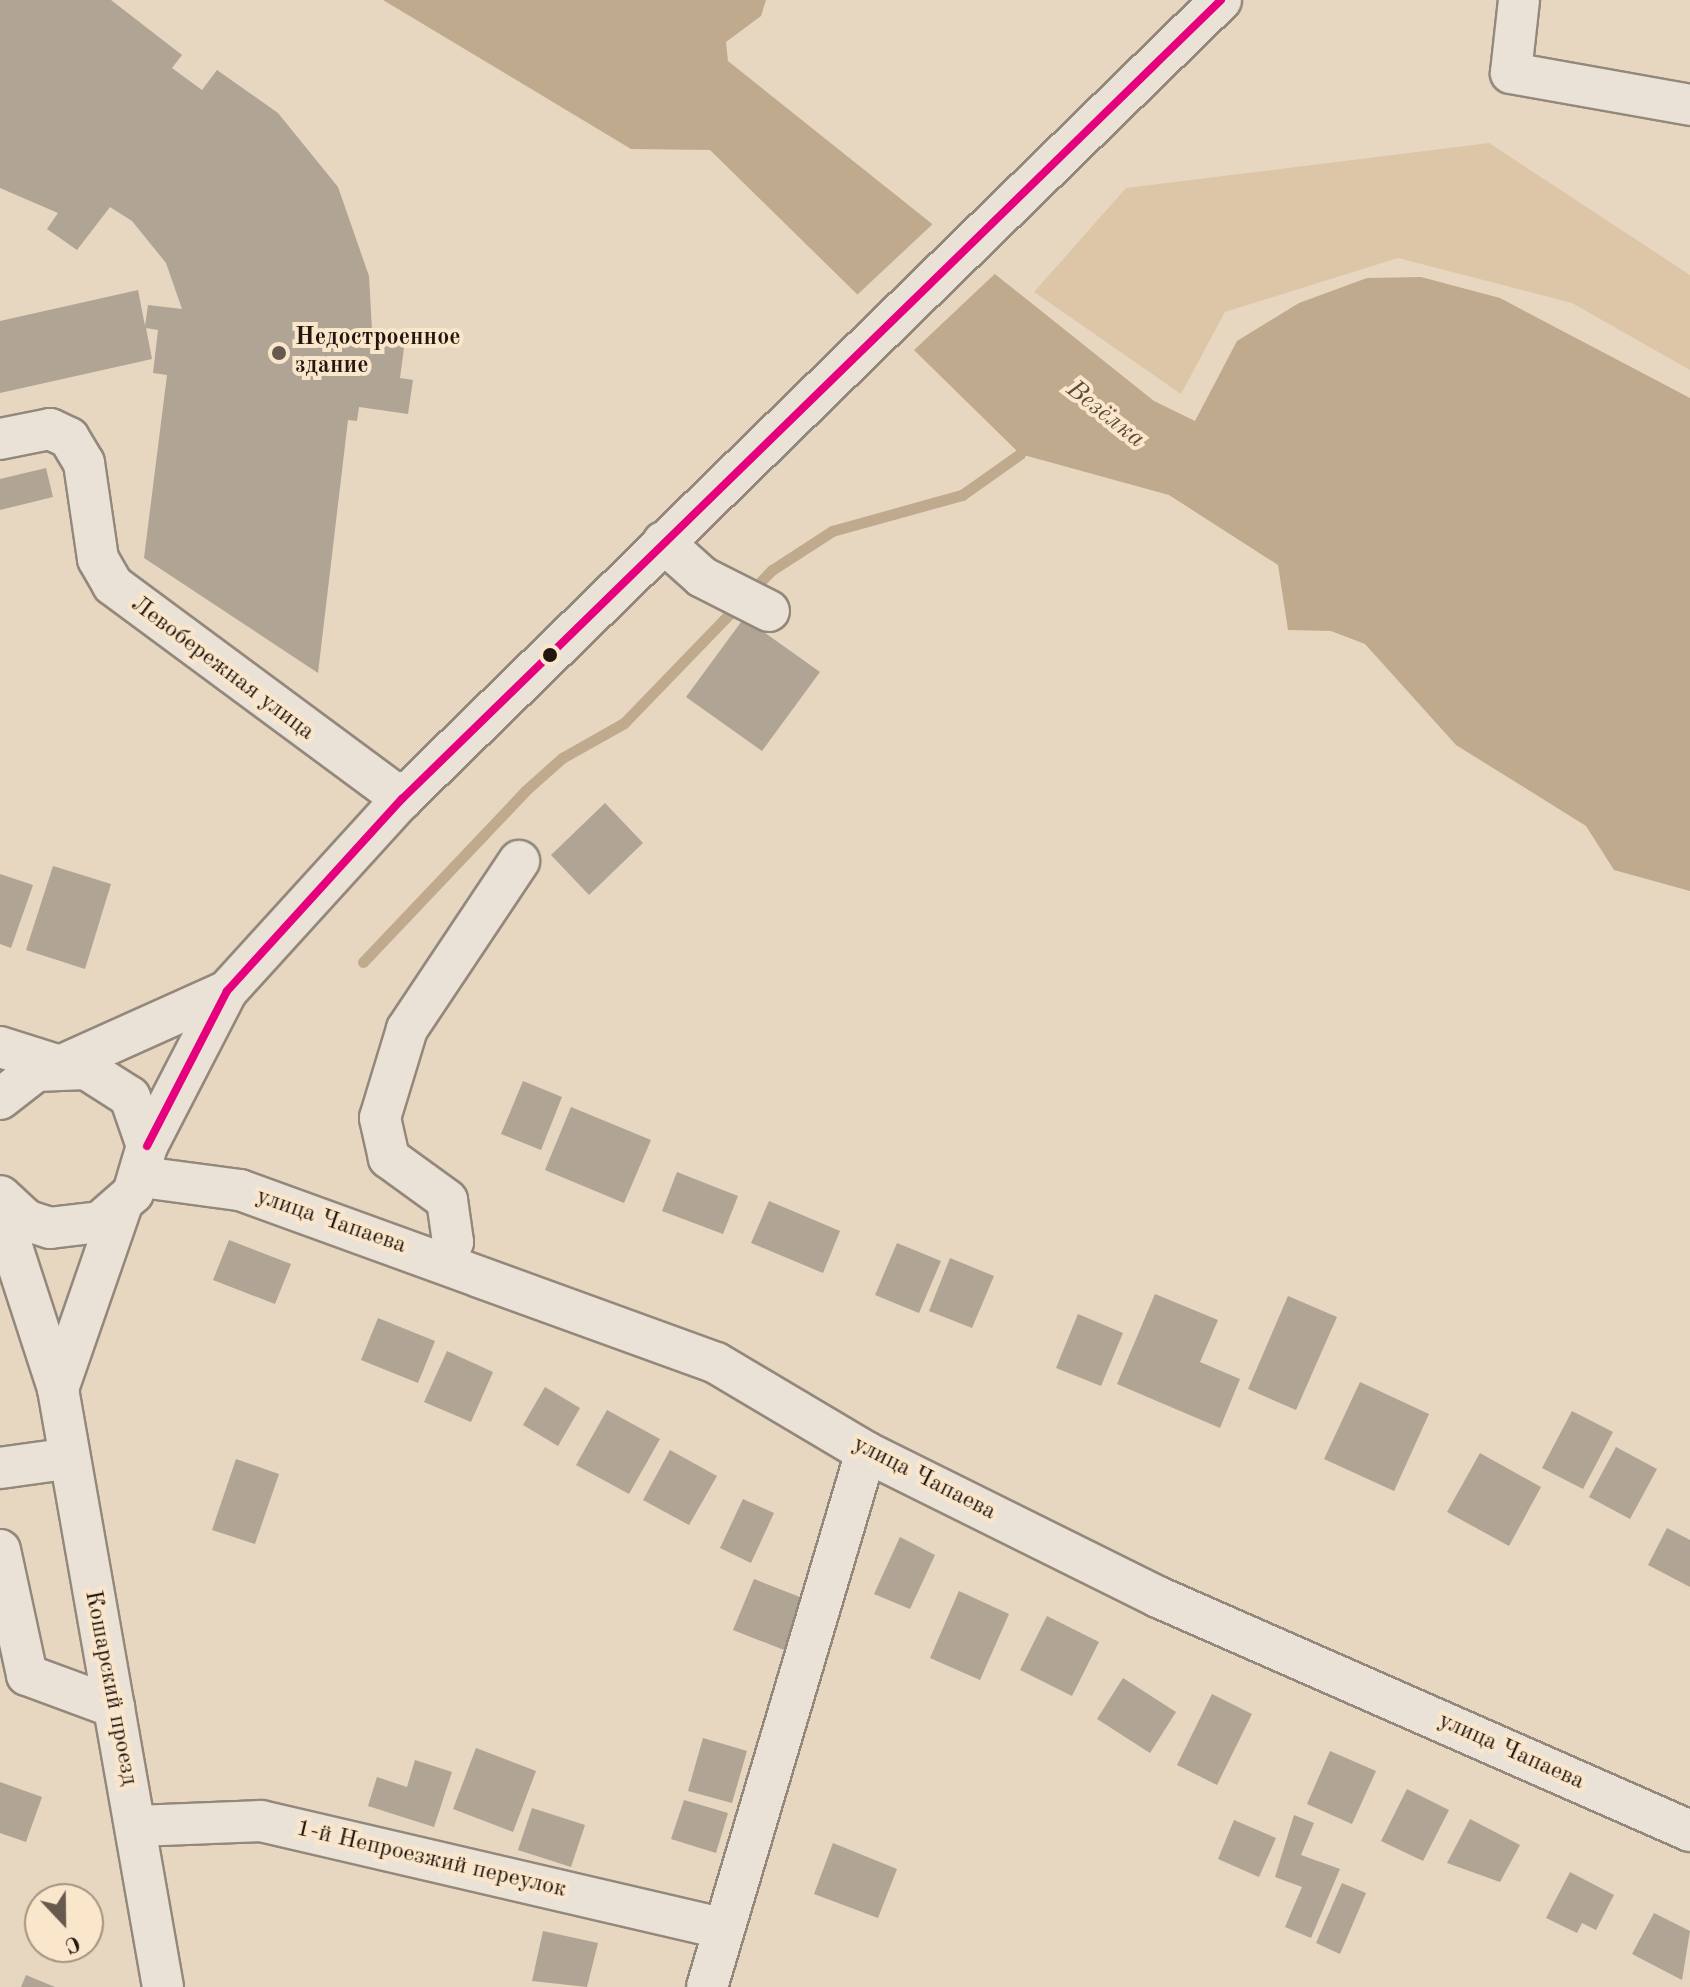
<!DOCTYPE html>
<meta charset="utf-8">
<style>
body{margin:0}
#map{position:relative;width:1690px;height:1987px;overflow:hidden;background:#e7d6c0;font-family:"Old Standard TT",serif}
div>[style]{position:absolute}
.green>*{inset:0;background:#ddc6a8}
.water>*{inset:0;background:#c0aa8e}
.pier>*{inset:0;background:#e7d6c0}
.stream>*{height:11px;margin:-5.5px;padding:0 5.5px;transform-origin:5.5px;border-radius:5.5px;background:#c0aa8e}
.building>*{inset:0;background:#b0a495}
.roads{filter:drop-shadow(2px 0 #93887b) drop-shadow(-2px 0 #93887b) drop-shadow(0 2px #93887b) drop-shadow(0 -2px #93887b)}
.minor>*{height:40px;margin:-20px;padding:0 20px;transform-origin:20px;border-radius:20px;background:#eae2d6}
.bus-1>*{height:8px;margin:-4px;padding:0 4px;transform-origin:4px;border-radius:4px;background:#e5007d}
.dots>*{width:22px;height:22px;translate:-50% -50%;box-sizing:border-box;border:4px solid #fae6cb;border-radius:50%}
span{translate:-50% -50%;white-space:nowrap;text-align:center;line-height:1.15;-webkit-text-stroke:8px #fae6cb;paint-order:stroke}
.poi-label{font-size:24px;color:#231610;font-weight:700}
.left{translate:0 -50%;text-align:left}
.street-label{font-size:24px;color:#231610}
.water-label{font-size:26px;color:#5b4a3a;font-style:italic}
.north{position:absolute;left:24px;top:1883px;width:80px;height:80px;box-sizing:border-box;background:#fae6cb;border:2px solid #a49380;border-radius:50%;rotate:158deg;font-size:22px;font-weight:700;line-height:32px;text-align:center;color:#231610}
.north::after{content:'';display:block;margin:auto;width:28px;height:36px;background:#68594e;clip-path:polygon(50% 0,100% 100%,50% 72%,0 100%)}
</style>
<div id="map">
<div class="green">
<i style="clip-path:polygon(1489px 143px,1690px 275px,1690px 370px,1572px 303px,1398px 258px,1225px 312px,1181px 394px,1034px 292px,1126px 188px)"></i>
</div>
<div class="water">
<i style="clip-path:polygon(383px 0,766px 0,761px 16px,726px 42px,728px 61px,1154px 401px,1195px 421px,1237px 341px,1299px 303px,1367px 278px,1421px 277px,1500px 298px,1690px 398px,1690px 891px,1614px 870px,1586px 826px,1456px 745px,1365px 644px,1331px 631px,1288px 630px,1278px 565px,1169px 495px,1020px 454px,710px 150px,631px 149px)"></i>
</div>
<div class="pier">
<i style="clip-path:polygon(937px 220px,999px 270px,913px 351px,857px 295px)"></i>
</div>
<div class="stream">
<i style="left:363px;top:962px;width:236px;rotate:-46.5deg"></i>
<i style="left:525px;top:791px;width:50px;rotate:-41.7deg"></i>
<i style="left:562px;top:758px;width:71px;rotate:-29.4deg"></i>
<i style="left:624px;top:723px;width:213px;rotate:-46deg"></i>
<i style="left:772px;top:570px;width:72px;rotate:-33deg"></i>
<i style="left:832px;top:531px;width:135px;rotate:-15.5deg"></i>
<i style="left:962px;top:495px;width:71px;rotate:-35.3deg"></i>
</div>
<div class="building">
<i style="clip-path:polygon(0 0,111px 0,182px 55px,172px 68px,202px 90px,217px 70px,278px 113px,338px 187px,369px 276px,372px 330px,406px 333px,400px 378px,413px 380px,408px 414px,359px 407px,357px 421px,348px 420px,318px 673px,144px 558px,167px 375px,153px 373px,158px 330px,146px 328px,152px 359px,0 393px,0 321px,138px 290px,145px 326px,148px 305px,182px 309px,166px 263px,132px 221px,110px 207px,77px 250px,47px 229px,58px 213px,0 188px)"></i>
<i style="clip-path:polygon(46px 468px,53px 497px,0 510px,0 479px)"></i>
<i style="clip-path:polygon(744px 618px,820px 672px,762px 751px,686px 697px)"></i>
<i style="clip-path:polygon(605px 803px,643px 843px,589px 895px,551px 855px)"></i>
<i style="clip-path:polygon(53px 866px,111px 884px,85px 969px,26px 950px)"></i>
<i style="clip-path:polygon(0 874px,33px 885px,11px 948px,0 944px)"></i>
<i style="clip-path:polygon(523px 1081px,562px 1097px,541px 1150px,501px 1134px)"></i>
<i style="clip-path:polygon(571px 1107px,651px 1140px,624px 1203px,545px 1170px)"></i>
<i style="clip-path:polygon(677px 1172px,738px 1196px,723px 1234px,662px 1211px)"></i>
<i style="clip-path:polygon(769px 1201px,840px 1231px,823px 1273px,751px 1243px)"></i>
<i style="clip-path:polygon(229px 1240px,291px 1264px,275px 1304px,213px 1280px)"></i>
<i style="clip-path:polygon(897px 1243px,941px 1261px,919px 1313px,875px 1295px)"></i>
<i style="clip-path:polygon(950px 1258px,994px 1276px,972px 1328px,929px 1311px)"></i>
<i style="clip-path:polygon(1155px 1294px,1218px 1320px,1200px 1362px,1240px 1379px,1220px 1428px,1117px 1384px)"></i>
<i style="clip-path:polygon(1288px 1296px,1337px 1317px,1296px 1410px,1248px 1389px)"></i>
<i style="clip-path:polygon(1078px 1314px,1123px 1333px,1101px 1386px,1056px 1368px)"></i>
<i style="clip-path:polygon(378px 1318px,435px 1341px,418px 1383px,361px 1360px)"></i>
<i style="clip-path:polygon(447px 1351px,493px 1372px,471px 1422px,424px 1402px)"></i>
<i style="clip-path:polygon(1360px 1382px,1429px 1414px,1394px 1491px,1324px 1459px)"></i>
<i style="clip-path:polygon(545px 1387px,580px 1408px,558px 1446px,523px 1425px)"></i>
<i style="clip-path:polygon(607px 1410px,660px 1439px,629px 1494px,576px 1465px)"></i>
<i style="clip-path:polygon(1572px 1411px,1613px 1432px,1583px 1489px,1542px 1468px)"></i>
<i style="clip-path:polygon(1616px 1447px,1657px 1469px,1630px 1519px,1589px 1497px)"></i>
<i style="clip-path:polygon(670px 1450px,717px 1476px,689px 1525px,643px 1500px)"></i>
<i style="clip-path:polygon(1480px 1453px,1541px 1487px,1509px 1546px,1447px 1512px)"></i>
<i style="clip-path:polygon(236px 1459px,279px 1474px,255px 1544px,212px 1530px)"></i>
<i style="clip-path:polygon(743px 1499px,774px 1513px,751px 1563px,720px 1548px)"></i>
<i style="clip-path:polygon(1667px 1528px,1690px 1540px,1690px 1587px,1648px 1565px)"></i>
<i style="clip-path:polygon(900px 1537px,935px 1555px,910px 1609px,874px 1594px)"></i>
<i style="clip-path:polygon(754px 1579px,805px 1599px,784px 1650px,733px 1630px)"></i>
<i style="clip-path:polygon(959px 1591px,1009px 1614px,980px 1680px,930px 1658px)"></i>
<i style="clip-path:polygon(1047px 1616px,1099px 1642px,1072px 1696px,1020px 1670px)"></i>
<i style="clip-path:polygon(1123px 1678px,1176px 1712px,1150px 1753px,1097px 1719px)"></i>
<i style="clip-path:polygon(1212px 1694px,1252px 1714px,1217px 1785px,1177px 1765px)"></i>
<i style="clip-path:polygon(703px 1738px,747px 1751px,732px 1803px,688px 1791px)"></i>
<i style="clip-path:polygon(476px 1748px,536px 1771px,513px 1832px,453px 1809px)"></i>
<i style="clip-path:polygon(1330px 1751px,1376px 1771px,1352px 1824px,1307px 1804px)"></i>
<i style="clip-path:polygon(415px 1760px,452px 1772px,434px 1827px,368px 1806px,377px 1777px,407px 1787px)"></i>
<i style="clip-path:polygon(0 1782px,42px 1797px,26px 1842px,0 1833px)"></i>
<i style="clip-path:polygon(1407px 1789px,1449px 1810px,1423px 1861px,1381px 1841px)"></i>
<i style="clip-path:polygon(684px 1800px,728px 1813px,716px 1853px,671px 1839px)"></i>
<i style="clip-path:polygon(532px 1808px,585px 1825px,571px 1867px,518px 1850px)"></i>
<i style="clip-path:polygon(1294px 1815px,1314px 1823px,1301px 1855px,1340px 1869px,1311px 1938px,1285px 1927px,1302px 1887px,1275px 1877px)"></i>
<i style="clip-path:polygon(1470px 1819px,1520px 1845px,1500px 1882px,1447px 1863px)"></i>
<i style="clip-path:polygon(1234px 1820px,1276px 1838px,1259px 1877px,1218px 1859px)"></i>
<i style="clip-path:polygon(833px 1843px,897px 1869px,878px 1918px,814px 1894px)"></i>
<i style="clip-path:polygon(1570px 1872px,1614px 1895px,1596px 1930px,1582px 1923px,1577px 1933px,1546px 1918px)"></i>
<i style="clip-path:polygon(1342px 1883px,1366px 1893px,1340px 1954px,1316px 1943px)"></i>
<i style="clip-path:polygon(1654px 1913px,1690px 1931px,1682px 1980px,1632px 1954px)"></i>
<i style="clip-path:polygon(543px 1931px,598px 1943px,587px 1987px,532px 1981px)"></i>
<i style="clip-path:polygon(26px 1975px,55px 1987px,21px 1987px)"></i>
</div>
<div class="roads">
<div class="minor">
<i style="left:1519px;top:0;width:73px;rotate:96.3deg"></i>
<i style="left:1511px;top:73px;width:182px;rotate:10.1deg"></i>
<i style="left:0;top:439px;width:51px;rotate:-11.3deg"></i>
<i style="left:50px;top:429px;width:21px;rotate:25deg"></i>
<i style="left:69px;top:438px;width:29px;rotate:59deg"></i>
<i style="left:84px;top:463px;width:97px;rotate:81.7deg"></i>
<i style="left:98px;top:559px;width:30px;rotate:60deg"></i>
<i style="left:113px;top:585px;width:360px;rotate:36.5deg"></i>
<i style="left:663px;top:542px;width:52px;rotate:41.9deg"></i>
<i style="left:702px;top:577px;width:75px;rotate:26.9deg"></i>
<i style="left:0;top:1047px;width:63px;rotate:17.6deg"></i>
<i style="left:60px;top:1066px;width:183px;rotate:-24.2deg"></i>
<i style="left:0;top:1099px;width:46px;rotate:-37.9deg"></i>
<i style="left:36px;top:1071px;width:50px;rotate:-2.3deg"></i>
<i style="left:86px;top:1069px;width:52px;rotate:32.5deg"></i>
<i style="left:130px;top:1097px;width:52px;rotate:70.9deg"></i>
<i style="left:147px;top:1146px;width:49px;rotate:106.6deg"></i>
<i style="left:133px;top:1193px;width:44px;rotate:138.7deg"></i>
<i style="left:100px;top:1222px;width:50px;rotate:173.2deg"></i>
<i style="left:50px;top:1228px;width:25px;rotate:-162deg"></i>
<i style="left:26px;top:1220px;width:35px;rotate:-137deg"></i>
<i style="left:147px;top:1146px;width:174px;rotate:-62.7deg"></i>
<i style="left:227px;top:991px;width:260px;rotate:-47.7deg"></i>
<i style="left:402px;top:799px;width:1144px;rotate:-44.29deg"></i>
<i style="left:142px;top:1177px;width:99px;rotate:7.6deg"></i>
<i style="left:240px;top:1190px;width:506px;rotate:19.97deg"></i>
<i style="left:716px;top:1363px;width:174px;rotate:30.7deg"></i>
<i style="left:866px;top:1452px;width:326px;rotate:26.4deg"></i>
<i style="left:1158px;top:1597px;width:581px;rotate:23.74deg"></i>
<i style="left:0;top:1210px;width:188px;rotate:72deg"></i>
<i style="left:58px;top:1389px;width:607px;rotate:80.04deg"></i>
<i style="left:444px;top:1262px;width:22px;rotate:-66deg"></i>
<i style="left:453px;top:1242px;width:42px;rotate:-98.1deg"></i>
<i style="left:447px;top:1200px;width:72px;rotate:-144.1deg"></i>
<i style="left:389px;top:1158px;width:41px;rotate:-102.7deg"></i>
<i style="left:380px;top:1118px;width:93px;rotate:-73.1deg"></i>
<i style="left:407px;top:1029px;width:202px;rotate:-56.3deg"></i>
<i style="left:58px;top:1389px;width:193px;rotate:-70.9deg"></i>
<i style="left:0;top:1468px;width:66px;rotate:-7.9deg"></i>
<i style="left:0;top:1550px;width:128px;rotate:77.8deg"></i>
<i style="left:27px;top:1675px;width:93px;rotate:20.2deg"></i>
<i style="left:138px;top:1826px;width:123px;rotate:-2.3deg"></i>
<i style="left:261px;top:1821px;width:472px;rotate:13.1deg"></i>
<i style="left:707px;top:1987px;width:558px;rotate:-73.45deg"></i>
</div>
</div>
<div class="bus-1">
<i style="left:147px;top:1146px;width:174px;rotate:-62.7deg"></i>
<i style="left:227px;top:991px;width:260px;rotate:-47.7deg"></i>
<i style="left:402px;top:799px;width:1144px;rotate:-44.29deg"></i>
</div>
<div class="dots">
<i style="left:279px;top:353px;background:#68594e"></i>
<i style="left:550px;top:655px;background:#231610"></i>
</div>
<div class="poi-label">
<span class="left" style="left:295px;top:353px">Недостроенное<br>здание</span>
</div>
<div class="street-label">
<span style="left:222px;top:669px;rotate:37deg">Левобережная улица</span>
<span style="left:331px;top:1222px;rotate:19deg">улица Чапаева</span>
<span style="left:924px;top:1479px;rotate:27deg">улица Чапаева</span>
<span style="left:110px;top:1688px;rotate:79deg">Кошарский проезд</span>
<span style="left:1511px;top:1752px;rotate:24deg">улица Чапаева</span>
<span style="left:431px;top:1860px;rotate:13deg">1-й Непроезжий переулок</span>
</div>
<div class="water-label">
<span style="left:1105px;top:415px;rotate:38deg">Везёлка</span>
</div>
<div class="north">С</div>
</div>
